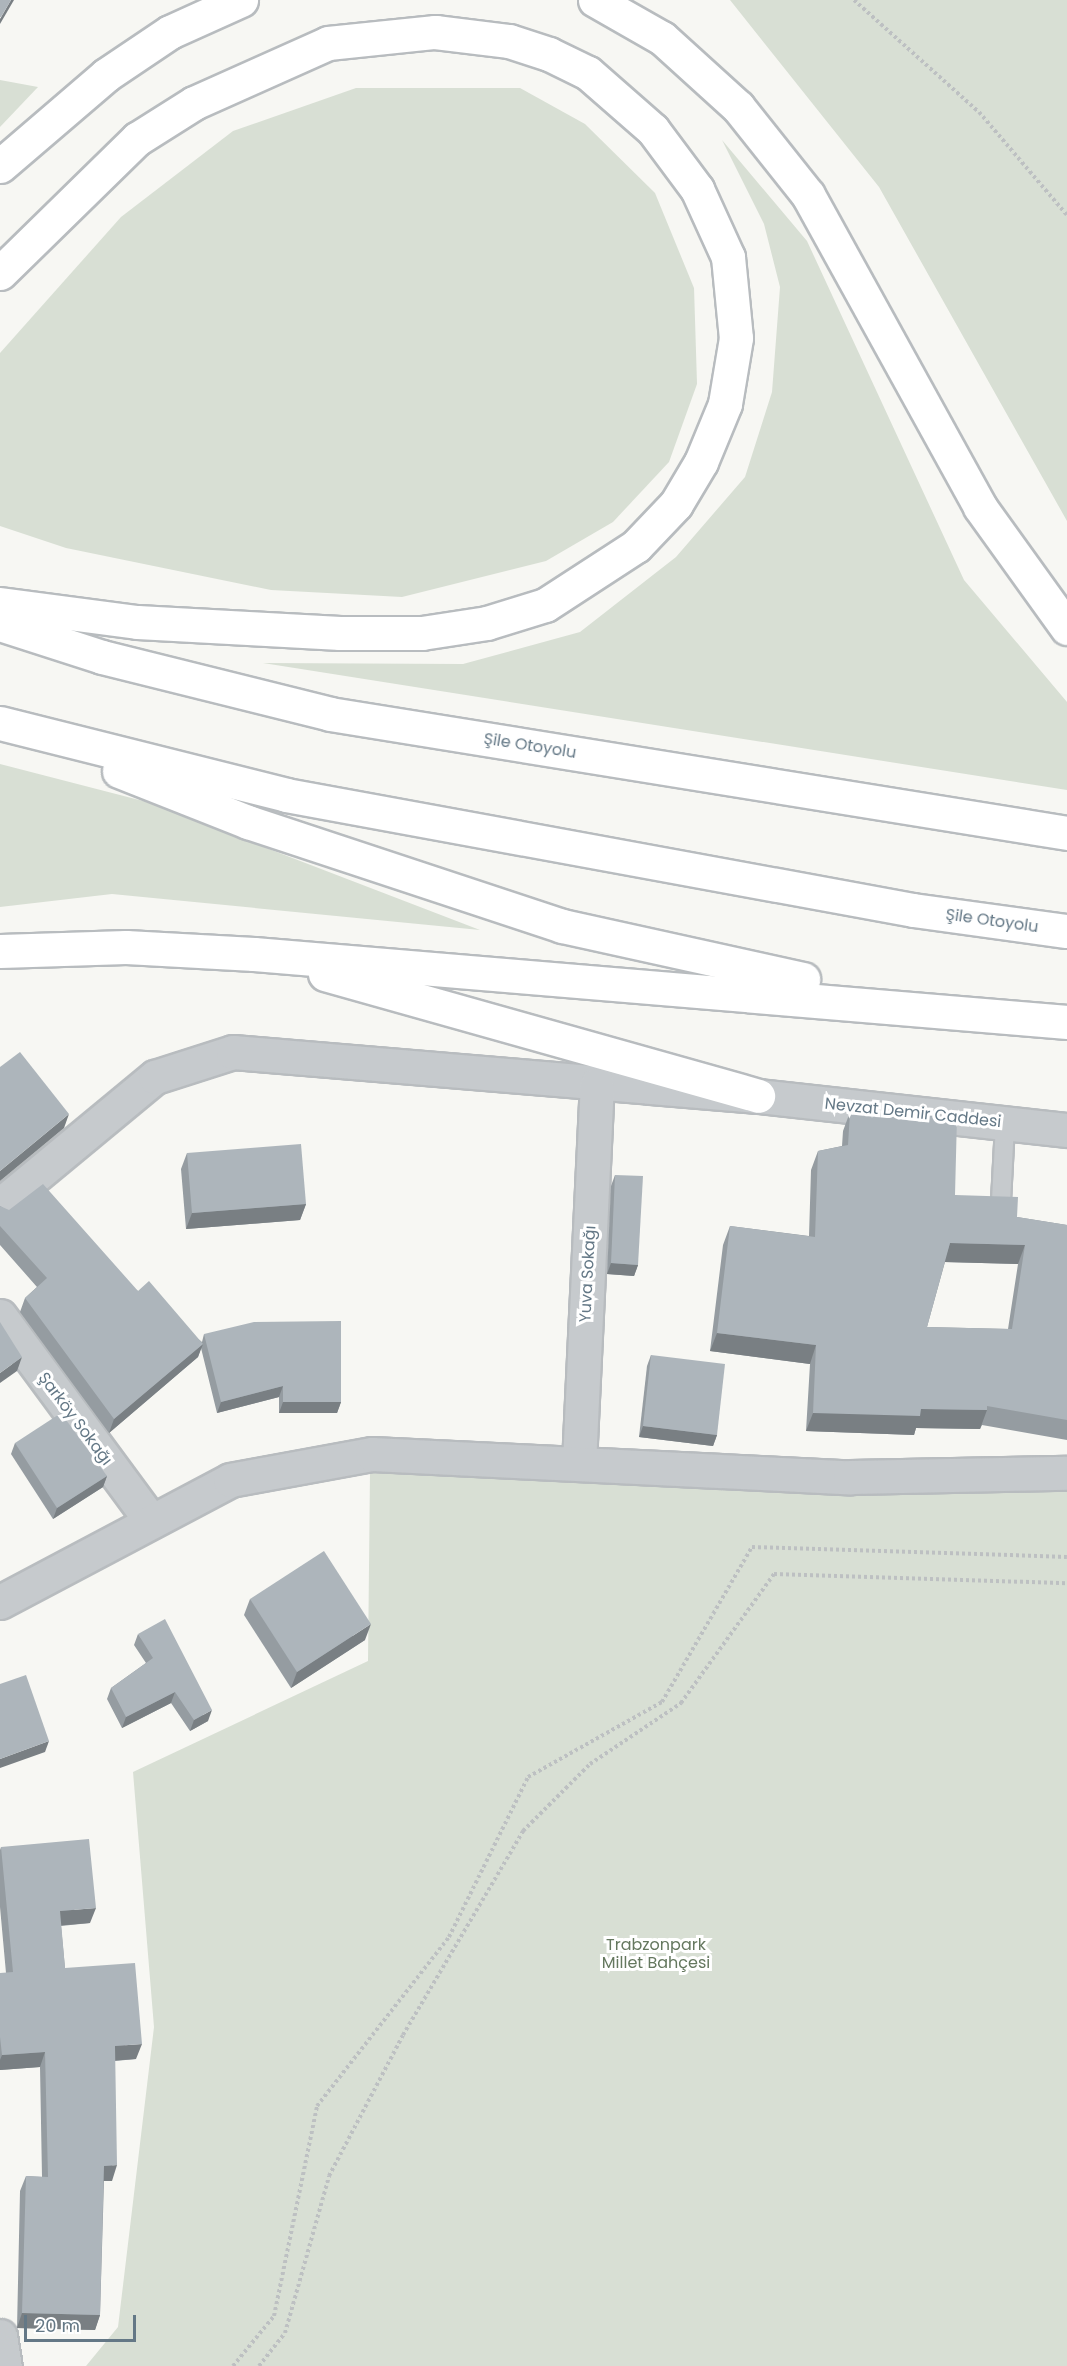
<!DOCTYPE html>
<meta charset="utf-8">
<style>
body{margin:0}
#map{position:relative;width:1067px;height:2366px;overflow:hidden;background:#f7f7f3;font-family:Poppins,sans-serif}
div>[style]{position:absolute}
.green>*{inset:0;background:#d8dfd4}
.path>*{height:4px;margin-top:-2px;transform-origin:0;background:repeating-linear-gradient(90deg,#bdc0c2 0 3px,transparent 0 6px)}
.roads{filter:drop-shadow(2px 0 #b8bcbf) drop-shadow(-2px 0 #b8bcbf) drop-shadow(0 2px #b8bcbf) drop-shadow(0 -2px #b8bcbf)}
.service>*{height:18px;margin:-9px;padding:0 9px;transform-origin:9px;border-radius:9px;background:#c6cacd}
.minor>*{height:33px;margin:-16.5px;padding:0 16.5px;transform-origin:16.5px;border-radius:16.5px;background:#c6cacd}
.trunk>*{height:33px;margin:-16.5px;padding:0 16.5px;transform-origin:16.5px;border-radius:16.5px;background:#fff}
.wall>*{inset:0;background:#959ca1}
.shaded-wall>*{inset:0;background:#797f83}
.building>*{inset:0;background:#adb5bb}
span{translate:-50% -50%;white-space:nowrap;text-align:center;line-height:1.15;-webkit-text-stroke:6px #fff;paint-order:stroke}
.street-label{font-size:16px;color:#647886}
.park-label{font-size:16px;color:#65785f}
.scale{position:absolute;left:24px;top:2315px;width:112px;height:27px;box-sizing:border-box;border:3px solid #647886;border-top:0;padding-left:8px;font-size:18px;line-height:21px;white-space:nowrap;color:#647886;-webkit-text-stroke:4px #fff;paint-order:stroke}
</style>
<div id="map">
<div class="green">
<i style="clip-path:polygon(730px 0,1067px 0,1067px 521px,879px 187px)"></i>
<i style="clip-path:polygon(0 80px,38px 87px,0 127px)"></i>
<i style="clip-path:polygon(356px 88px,520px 88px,585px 124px,655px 193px,694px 288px,697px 384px,669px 462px,613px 522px,546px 561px,402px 597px,271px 590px,66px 548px,0 526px,0 353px,121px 217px,233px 131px)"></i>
<i style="clip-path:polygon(722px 140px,807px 241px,964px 580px,1067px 702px,1067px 790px,263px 663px,463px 664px,580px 632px,676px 557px,745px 477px,772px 392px,780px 287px,764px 224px)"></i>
<i style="clip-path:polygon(0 764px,147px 802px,480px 930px,112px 894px,0 907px)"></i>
<i style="clip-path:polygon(370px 1472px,769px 1490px,1030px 1486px,1067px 1490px,1067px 2366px,86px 2366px,118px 2327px,154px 2027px,133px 1772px,368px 1661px)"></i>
</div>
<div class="path">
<i style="left:854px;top:0;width:168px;rotate:41.9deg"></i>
<i style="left:979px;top:112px;width:135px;rotate:49.5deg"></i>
<i style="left:233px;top:2366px;width:65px;rotate:-50.6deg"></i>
<i style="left:274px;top:2316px;width:214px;rotate:-78.4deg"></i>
<i style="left:317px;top:2106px;width:214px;rotate:-52deg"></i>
<i style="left:449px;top:1937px;width:178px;rotate:-63.7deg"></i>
<i style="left:528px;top:1777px;width:154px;rotate:-29.2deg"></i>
<i style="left:662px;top:1702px;width:179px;rotate:-59.9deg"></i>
<i style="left:752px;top:1547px;width:315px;rotate:1.8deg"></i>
<i style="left:259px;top:2366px;width:42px;rotate:-51.8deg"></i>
<i style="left:285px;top:2333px;width:163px;rotate:-74.3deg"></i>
<i style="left:329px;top:2176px;width:159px;rotate:-62.3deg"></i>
<i style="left:403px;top:2035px;width:237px;rotate:-59.5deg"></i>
<i style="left:523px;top:1831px;width:95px;rotate:-45deg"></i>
<i style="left:590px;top:1764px;width:110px;rotate:-33.8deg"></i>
<i style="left:681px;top:1703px;width:159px;rotate:-54.2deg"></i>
<i style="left:774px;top:1574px;width:293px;rotate:1.8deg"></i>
</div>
<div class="roads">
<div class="service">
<i style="left:1001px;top:1201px;width:77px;rotate:-87deg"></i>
</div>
<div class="minor">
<i style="left:0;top:1205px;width:201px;rotate:-39.6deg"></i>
<i style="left:155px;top:1077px;width:82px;rotate:-17.8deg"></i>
<i style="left:233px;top:1052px;width:527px;rotate:4.79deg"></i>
<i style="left:758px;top:1096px;width:311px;rotate:6.3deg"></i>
<i style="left:0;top:1316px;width:255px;rotate:53.6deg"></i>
<i style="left:579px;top:1463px;width:379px;rotate:-87.3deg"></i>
<i style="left:0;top:1602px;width:260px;rotate:-27.9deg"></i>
<i style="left:230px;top:1480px;width:144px;rotate:-10.4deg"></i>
<i style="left:372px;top:1454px;width:479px;rotate:2.8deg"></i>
<i style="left:850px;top:1477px;width:217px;rotate:-1.1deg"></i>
<i style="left:0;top:2336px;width:30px;rotate:81deg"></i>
</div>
<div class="trunk">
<i style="left:595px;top:0;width:77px;rotate:29.6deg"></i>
<i style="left:662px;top:38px;width:103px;rotate:42.2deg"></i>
<i style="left:738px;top:107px;width:112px;rotate:51.5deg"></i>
<i style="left:808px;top:195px;width:356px;rotate:61.1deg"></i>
<i style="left:980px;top:507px;width:149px;rotate:54.3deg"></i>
<i style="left:0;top:166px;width:140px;rotate:-40.6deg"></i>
<i style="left:106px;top:75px;width:77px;rotate:-33.9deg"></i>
<i style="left:170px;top:32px;width:78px;rotate:-24.3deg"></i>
<i style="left:0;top:273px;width:192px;rotate:-44.4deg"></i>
<i style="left:137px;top:139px;width:67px;rotate:-32.3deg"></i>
<i style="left:194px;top:103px;width:147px;rotate:-24.1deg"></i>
<i style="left:328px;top:43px;width:108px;rotate:-5.9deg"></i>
<i style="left:435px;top:32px;width:75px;rotate:6.9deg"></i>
<i style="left:509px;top:41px;width:42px;rotate:18deg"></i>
<i style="left:549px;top:54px;width:43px;rotate:26deg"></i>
<i style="left:588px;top:73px;width:86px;rotate:41.2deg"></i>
<i style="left:653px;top:130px;width:74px;rotate:53.3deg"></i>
<i style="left:697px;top:189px;width:75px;rotate:65.5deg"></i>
<i style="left:728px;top:257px;width:81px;rotate:84.4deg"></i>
<i style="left:736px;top:338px;width:67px;rotate:99.5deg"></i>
<i style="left:725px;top:404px;width:63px;rotate:112.5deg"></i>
<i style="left:701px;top:462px;width:49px;rotate:120.8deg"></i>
<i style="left:676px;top:504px;width:58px;rotate:133.6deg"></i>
<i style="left:636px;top:546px;width:108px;rotate:147deg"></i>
<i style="left:545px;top:605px;width:61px;rotate:162.8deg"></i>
<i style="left:487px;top:623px;width:66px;rotate:171.3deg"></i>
<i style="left:422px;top:633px;width:82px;rotate:180deg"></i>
<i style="left:340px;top:633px;width:203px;rotate:-176.9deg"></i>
<i style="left:137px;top:622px;width:138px;rotate:-172.5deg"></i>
<i style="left:0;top:624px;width:107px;rotate:17.9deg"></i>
<i style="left:102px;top:657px;width:235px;rotate:14deg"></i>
<i style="left:330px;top:714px;width:747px;rotate:9.17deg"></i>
<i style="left:0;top:723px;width:295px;rotate:14.1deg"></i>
<i style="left:286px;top:795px;width:637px;rotate:10.39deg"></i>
<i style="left:913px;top:910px;width:155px;rotate:7.8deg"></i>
<i style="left:119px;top:771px;width:139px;rotate:21.6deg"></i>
<i style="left:248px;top:822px;width:331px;rotate:18.3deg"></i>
<i style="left:562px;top:926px;width:247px;rotate:12.4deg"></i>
<i style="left:0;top:951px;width:126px;rotate:-1.8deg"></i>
<i style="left:126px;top:947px;width:128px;rotate:3.1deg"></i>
<i style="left:254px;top:954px;width:816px;rotate:4.78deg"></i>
<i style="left:325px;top:974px;width:450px;rotate:15.7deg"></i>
</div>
</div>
<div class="wall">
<i style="clip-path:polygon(evenodd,850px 1112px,955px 1195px,1017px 1217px,1067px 1225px,1067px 1440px,982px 1425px,980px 1429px,916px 1428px,914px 1435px,806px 1431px,810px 1364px,710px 1351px,723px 1245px,730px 1226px,809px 1236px,811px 1170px,818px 1151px,842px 1146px,843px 1131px,850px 1112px,945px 1262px,1018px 1264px,1008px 1329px,927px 1327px,945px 1262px)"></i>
<i style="clip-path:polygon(187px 1153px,306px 1204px,300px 1220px,186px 1229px,181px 1169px)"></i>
<i style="clip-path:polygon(615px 1175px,638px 1265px,634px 1276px,607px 1274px,611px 1186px)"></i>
<i style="clip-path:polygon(0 1206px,138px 1291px,202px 1342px,204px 1334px,341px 1402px,337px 1413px,279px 1413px,279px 1397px,217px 1413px,201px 1348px,198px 1357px,109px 1433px,20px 1312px,25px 1298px,37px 1287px,0 1245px)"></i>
<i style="clip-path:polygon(651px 1355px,717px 1435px,713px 1446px,639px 1437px,647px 1366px)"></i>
<i style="clip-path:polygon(15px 1443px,107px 1476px,103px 1487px,53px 1519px,11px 1454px)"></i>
<i style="clip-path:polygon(250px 1599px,365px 1640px,291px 1688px,244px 1615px)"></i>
<i style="clip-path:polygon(138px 1634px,208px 1721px,190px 1731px,171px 1703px,122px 1728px,107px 1699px,111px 1688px,146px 1663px,134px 1645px)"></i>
<i style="clip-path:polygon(1px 1847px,90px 1923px,61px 1926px,65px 1968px,136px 2059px,115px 2061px,112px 2181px,104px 2181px,100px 2315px,95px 2330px,17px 2328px,20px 2191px,26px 2176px,42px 2177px,40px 2067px,0 2070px,0 1973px,6px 1973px,0 1907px,0 1850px)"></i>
</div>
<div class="shaded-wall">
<i style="clip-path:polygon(11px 0,14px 0,0 24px,0 19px)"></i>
<i style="clip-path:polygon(69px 1114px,64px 1128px,0 1181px,0 1171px)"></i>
<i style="clip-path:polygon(306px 1204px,300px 1220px,186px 1229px,192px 1213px)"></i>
<i style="clip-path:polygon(950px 1243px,1025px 1245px,1018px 1264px,944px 1262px)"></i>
<i style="clip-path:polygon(611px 1263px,638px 1265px,634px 1276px,607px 1274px)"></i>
<i style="clip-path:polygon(717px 1333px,816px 1345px,810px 1364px,710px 1351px)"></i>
<i style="clip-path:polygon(203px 1344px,198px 1357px,109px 1433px,114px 1419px)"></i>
<i style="clip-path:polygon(22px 1357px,17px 1371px,0 1383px,0 1373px)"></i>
<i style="clip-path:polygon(283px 1386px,279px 1397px,217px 1413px,221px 1402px)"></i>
<i style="clip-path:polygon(283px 1402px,341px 1402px,337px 1413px,279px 1413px)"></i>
<i style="clip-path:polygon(921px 1409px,987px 1410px,980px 1429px,916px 1428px,914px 1435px,806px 1431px,813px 1413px)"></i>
<i style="clip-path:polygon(643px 1426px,717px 1435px,713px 1446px,639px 1437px)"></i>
<i style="clip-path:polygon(107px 1476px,103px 1487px,53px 1519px,57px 1508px)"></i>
<i style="clip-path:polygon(371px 1624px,365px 1640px,291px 1688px,297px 1672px)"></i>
<i style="clip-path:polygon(175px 1692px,171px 1703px,122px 1728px,126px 1717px)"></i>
<i style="clip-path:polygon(212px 1710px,208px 1721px,190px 1731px,194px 1720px)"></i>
<i style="clip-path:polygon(49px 1741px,45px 1752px,0 1768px,0 1759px)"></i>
<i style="clip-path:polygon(96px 1908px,90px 1923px,54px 1926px,60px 1911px)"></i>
<i style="clip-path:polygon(142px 2044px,136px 2059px,109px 2061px,115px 2046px)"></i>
<i style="clip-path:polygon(45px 2052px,40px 2067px,0 2070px,0 2060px,2px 2055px)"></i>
<i style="clip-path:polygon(117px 2165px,112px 2181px,98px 2181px,104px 2166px)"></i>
<i style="clip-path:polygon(22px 2313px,100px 2315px,95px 2330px,17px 2328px)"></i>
</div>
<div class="building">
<i style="clip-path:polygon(0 0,11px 0,1px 17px,0 17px)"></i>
<i style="clip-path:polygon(20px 1052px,69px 1114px,0 1171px,0 1067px)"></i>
<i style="clip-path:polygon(evenodd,850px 1112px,957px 1117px,955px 1195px,1018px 1197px,1017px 1217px,1067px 1225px,1067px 1420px,987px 1406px,987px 1410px,921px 1409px,920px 1416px,813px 1413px,816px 1345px,717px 1333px,730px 1226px,815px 1237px,818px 1151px,848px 1145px,850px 1112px,950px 1243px,1025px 1245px,1012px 1329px,927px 1327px,950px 1243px)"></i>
<i style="clip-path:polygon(301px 1144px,306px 1204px,192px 1213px,187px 1153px)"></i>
<i style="clip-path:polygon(615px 1175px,643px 1176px,638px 1265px,611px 1263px)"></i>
<i style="clip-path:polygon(43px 1184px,138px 1291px,149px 1281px,203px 1344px,114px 1419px,25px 1298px,47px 1278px,0 1226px,0 1206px,9px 1210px)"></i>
<i style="clip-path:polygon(341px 1321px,341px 1402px,283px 1402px,283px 1386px,221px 1402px,204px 1334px,254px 1322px)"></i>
<i style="clip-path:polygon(0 1322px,22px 1357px,0 1373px)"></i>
<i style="clip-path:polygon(651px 1355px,725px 1364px,717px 1435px,643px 1426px)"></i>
<i style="clip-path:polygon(61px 1413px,107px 1476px,57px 1508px,15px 1443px)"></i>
<i style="clip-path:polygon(324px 1551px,371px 1624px,297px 1672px,250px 1599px)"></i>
<i style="clip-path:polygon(165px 1619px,212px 1710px,194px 1720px,175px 1692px,126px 1717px,111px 1688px,153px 1658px,138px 1634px)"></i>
<i style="clip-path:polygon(26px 1675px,49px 1741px,0 1759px,0 1684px)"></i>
<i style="clip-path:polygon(89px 1839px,96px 1908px,60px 1911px,65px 1968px,135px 1963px,142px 2044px,115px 2046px,117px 2165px,104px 2166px,100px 2315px,22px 2313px,26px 2176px,48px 2177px,45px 2052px,2px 2055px,0 2037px,0 1973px,13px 1972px,1px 1847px)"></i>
</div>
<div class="street-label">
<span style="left:530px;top:746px;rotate:9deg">Şile Otoyolu</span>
<span style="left:992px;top:921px;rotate:8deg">Şile Otoyolu</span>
<span style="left:913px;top:1113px;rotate:6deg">Nevzat Demir Caddesi</span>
<span style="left:588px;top:1274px;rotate:-87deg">Yuva Sokağı</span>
<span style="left:75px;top:1419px;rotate:53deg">Şarköy Sokağı</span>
</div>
<div class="park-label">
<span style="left:656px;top:1954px">Trabzonpark<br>Millet Bahçesi</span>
</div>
<div class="scale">20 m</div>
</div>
